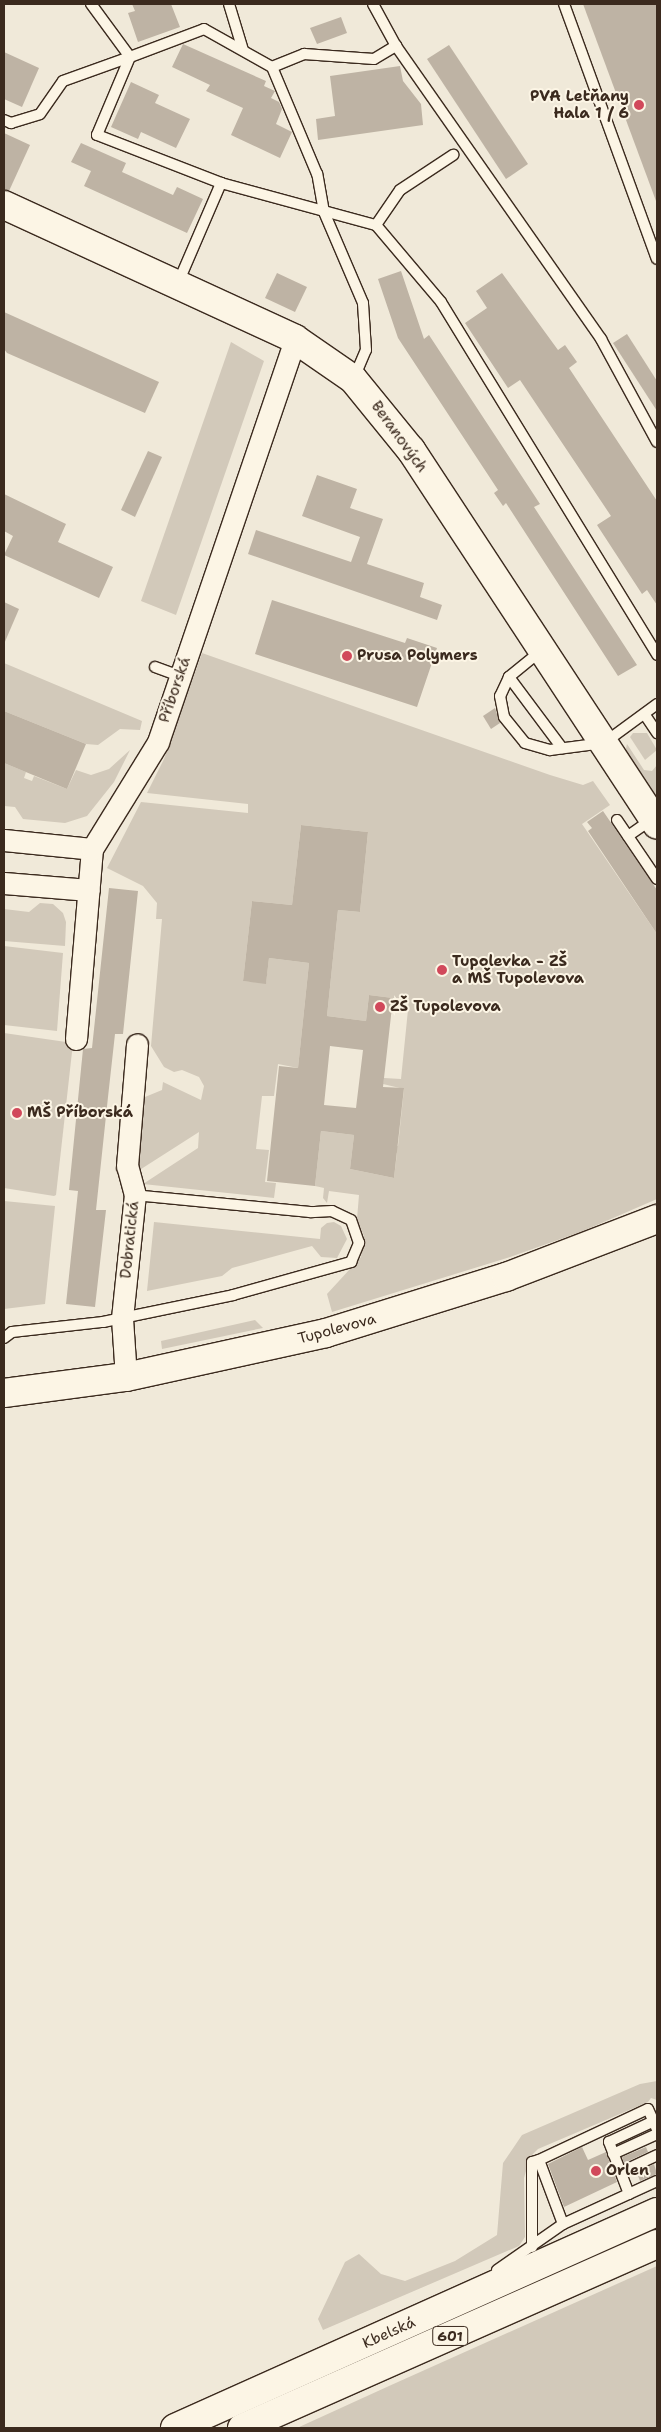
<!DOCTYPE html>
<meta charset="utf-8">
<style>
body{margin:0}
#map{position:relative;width:661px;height:2432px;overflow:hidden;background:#f0e9d9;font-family:"Shantell Sans",sans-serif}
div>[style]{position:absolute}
.green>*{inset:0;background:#d2c9ba}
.building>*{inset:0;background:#beb3a4}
.roads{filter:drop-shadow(1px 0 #3b2a1e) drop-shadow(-1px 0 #3b2a1e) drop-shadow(0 1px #3b2a1e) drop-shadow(0 -1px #3b2a1e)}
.lane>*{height:10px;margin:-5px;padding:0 5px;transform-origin:5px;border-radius:5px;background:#fcf5e5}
.street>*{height:21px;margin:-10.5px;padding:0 10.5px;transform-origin:10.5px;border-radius:10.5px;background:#fcf5e5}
.secondary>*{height:28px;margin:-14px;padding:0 14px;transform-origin:14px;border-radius:14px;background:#fcf5e5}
.highway>*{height:28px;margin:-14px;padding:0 14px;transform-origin:14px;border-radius:14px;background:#fcf5e5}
.dots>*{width:14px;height:14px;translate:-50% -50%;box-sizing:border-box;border:2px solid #fcf5e5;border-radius:50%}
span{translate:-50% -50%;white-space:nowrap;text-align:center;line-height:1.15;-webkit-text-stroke:4px #fcf5e5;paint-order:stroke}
.shield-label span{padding:1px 4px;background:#fcf5e5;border:1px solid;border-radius:4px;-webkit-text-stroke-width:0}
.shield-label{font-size:14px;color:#3b2a1e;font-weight:700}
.poi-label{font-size:15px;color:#3b2a1e;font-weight:700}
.right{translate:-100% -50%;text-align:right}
.left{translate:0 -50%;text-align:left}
.street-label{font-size:15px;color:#3b2a1e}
.frame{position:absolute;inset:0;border:5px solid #3b2a1e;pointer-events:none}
</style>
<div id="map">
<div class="green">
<i style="clip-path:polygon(231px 342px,264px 361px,176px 615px,141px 601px)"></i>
<i style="clip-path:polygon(202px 653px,550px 775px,583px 785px,593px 781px,610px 805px,582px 824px,657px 934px,657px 1199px,583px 1231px,507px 1258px,332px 1312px,327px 1294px,361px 1257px,364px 1236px,357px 1219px,359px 1195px,329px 1191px,327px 1203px,323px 1198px,324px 1188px,315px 1186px,321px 1131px,354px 1135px,350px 1169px,394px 1178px,397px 1153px,391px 1152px,392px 1145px,398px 1146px,404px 1089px,383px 1084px,384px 1078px,401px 1079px,409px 1000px,369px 995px,366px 1021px,327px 1016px,338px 910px,360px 912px,368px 832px,301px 825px,292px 905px,252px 901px,243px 981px,266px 983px,269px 958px,309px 963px,298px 1068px,278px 1064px,274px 1096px,262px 1096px,256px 1149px,269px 1150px,265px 1182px,276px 1183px,274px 1198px,143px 1184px,198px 1148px,199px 1132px,138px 1171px,145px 1097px,162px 1090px,163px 1082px,201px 1100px,204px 1086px,199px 1077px,182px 1070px,174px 1072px,164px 1067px,151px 1046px,162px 919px,156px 919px,157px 903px,143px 886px,107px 868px,141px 802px,248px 813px,248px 804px,147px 793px,164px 759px)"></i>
<i style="clip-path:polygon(4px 663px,142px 721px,140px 730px,120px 729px,98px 745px,86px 744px,4px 711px)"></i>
<i style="clip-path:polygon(633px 733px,647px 733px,657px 750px,645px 760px,630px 737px)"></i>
<i style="clip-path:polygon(627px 744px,644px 770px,652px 771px,657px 765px,657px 811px,625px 753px)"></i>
<i style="clip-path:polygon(130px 750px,114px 782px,87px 816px,65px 823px,23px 819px,15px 807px,4px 806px,4px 763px,26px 772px,24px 778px,32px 781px,34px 776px,67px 789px,76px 770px,91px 775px,109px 769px)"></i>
<i style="clip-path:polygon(40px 903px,53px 904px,63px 913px,66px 922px,65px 946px,4px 941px,4px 909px,29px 912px)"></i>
<i style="clip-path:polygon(4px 946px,63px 953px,57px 1031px,4px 1025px)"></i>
<i style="clip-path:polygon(4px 1033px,73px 1043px,56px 1195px,54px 1196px,4px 1188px)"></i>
<i style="clip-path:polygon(4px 1201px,55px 1206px,45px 1304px,4px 1309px)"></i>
<i style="clip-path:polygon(154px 1222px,320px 1239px,321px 1228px,327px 1223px,334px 1222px,341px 1226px,347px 1239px,337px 1258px,321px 1257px,312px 1246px,232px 1268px,222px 1276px,147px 1291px)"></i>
<i style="clip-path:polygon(255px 1320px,263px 1328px,162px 1349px,161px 1341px)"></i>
<i style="clip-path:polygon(657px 2081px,657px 2100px,651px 2098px,648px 2102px,538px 2149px,530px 2157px,524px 2178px,525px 2237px,519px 2246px,323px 2330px,318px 2319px,345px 2262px,359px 2254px,381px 2274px,405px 2281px,455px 2261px,497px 2235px,503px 2163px,522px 2135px,640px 2084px)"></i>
<i style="clip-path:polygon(657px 2266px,657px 2428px,297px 2428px,389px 2386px)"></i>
</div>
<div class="building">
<i style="clip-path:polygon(132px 4px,171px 4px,180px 27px,138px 42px,128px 13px,135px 11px)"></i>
<i style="clip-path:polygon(583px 4px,657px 4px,657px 201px,656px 201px)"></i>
<i style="clip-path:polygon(341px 17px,347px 33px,317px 44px,310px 28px)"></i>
<i style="clip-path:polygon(183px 44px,266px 81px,264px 86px,275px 91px,271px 98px,279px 102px,282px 109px,276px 124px,292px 132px,280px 158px,231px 135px,243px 108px,206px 91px,210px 85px,172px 67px)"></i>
<i style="clip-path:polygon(449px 45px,528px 164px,506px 179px,427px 59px)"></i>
<i style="clip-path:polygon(4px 52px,39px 68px,22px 107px,4px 99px)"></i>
<i style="clip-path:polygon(400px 66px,403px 81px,421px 104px,423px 125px,318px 140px,316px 119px,335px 116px,330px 76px)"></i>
<i style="clip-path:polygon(131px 82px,159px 95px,155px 103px,190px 119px,176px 148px,141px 132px,138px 139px,111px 127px)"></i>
<i style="clip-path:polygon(4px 133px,30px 145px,9px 191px,4px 190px)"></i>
<i style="clip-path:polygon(81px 143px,126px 163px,122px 172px,173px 195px,177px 187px,203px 199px,187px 233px,84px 186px,91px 171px,71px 162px)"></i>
<i style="clip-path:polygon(401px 271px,424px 339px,429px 335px,540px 504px,534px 507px,637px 665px,618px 676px,506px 503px,503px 506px,494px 493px,498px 490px,398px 338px,378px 279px)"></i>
<i style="clip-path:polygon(277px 273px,307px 287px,295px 312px,265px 298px)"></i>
<i style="clip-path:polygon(502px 273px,558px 350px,565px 345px,577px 362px,569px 368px,657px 501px,657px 605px,647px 590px,642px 594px,597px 525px,611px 516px,520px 380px,508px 388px,465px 323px,487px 308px,476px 291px)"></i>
<i style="clip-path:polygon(4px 312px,159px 382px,145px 413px,7px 353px,4px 349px)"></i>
<i style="clip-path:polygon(627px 334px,657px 381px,657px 411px,613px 343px)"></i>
<i style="clip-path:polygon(148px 451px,162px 457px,135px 517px,121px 510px)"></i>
<i style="clip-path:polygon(317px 475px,357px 489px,350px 508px,383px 519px,367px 564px,424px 583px,420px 597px,442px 605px,437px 620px,248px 554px,256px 530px,351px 562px,360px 537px,302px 516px)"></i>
<i style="clip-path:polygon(4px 494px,66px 524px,58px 542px,113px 567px,99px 598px,4px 555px,13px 536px,4px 531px)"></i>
<i style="clip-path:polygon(272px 600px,405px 643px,407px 638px,437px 648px,417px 707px,255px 654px)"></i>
<i style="clip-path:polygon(4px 602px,19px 609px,4px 644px)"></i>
<i style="clip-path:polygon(495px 708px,500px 723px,491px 729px,483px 716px)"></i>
<i style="clip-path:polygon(4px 711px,86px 744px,67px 789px,4px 763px)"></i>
<i style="clip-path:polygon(603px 811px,657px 890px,657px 934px,588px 831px,592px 828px,587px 822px)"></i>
<i style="clip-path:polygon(evenodd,301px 825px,368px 832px,360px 912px,338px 910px,327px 1016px,366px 1021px,369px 995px,393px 998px,383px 1087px,404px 1088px,394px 1178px,350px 1169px,354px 1135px,321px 1131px,315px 1186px,267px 1181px,279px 1066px,298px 1068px,309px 963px,269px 958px,266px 984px,243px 981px,252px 901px,292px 905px,301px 825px,330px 1046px,363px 1050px,356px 1108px,324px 1105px,330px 1046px)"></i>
<i style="clip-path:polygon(109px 888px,138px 891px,123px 1034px,115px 1034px,108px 1097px,96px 1210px,106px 1210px,95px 1307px,66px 1304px,78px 1191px,69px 1190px,83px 1049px,92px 1048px)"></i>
<i style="clip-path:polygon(582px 2147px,588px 2160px,606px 2152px,617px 2182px,564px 2207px,548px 2164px)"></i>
<i style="clip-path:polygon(646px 2147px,648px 2152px,624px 2163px,622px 2157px)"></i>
<i style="clip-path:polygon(654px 2164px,657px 2174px,640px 2181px,637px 2173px,629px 2176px)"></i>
</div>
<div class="roads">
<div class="lane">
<i style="left:229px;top:4px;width:48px;rotate:73.1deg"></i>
<i style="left:373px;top:4px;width:48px;rotate:61.3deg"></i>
<i style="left:564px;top:4px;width:271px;rotate:70deg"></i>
<i style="left:4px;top:120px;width:8px;rotate:23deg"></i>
<i style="left:11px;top:123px;width:30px;rotate:-17deg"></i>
<i style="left:40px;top:114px;width:40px;rotate:-55.1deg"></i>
<i style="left:63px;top:81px;width:71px;rotate:-19.7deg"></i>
<i style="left:130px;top:57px;width:66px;rotate:-126.3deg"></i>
<i style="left:221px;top:183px;width:161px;rotate:15.2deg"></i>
<i style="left:376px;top:225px;width:101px;rotate:49.8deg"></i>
<i style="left:441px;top:302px;width:414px;rotate:58.5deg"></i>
<i style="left:376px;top:225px;width:42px;rotate:-55.6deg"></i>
<i style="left:400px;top:190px;width:64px;rotate:-33.4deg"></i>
<i style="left:178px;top:283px;width:109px;rotate:-66.7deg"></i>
<i style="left:221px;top:183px;width:133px;rotate:-158.8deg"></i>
<i style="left:97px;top:135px;width:85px;rotate:-67.1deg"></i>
<i style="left:130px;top:57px;width:79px;rotate:-20.7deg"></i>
<i style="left:204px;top:29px;width:78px;rotate:29.2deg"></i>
<i style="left:354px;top:378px;width:30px;rotate:-67deg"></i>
<i style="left:366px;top:350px;width:47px;rotate:-93.7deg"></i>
<i style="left:363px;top:303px;width:99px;rotate:-113.2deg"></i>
<i style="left:324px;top:212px;width:39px;rotate:-100deg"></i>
<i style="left:317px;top:174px;width:116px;rotate:-112.8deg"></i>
<i style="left:272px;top:67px;width:35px;rotate:-22deg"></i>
<i style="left:304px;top:54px;width:70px;rotate:4.1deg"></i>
<i style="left:374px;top:59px;width:26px;rotate:-31deg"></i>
<i style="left:396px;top:46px;width:358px;rotate:55deg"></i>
<i style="left:601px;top:339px;width:117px;rotate:61.5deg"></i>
<i style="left:542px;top:650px;width:43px;rotate:140.7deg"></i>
<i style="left:509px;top:677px;width:21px;rotate:115deg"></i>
<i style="left:500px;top:696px;width:21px;rotate:79deg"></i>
<i style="left:504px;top:717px;width:33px;rotate:51deg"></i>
<i style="left:525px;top:743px;width:26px;rotate:16deg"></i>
<i style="left:550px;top:750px;width:54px;rotate:-7.4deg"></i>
<i style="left:604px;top:743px;width:66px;rotate:-36.3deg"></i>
<i style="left:155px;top:667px;width:27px;rotate:20deg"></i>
<i style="left:509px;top:677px;width:89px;rotate:53.3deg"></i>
<i style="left:645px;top:715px;width:22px;rotate:56deg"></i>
<i style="left:617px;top:820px;width:71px;rotate:55.9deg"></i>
<i style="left:628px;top:836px;width:29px;rotate:-35deg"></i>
<i style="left:4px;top:1338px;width:10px;rotate:-37deg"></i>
<i style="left:12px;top:1332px;width:92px;rotate:-6.3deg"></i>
<i style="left:103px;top:1322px;width:133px;rotate:-11.7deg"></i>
<i style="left:233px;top:1295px;width:123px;rotate:-15.6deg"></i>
<i style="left:351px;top:1262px;width:21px;rotate:-67deg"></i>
<i style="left:359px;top:1243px;width:24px;rotate:-109deg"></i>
<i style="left:351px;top:1220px;width:21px;rotate:-155deg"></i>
<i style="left:332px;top:1211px;width:22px;rotate:177deg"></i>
<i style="left:310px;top:1212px;width:176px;rotate:-174.5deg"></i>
<i style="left:613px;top:2154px;width:48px;rotate:-24.4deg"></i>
<i style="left:621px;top:2172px;width:40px;rotate:-25deg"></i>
<i style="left:629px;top:2194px;width:56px;rotate:-111deg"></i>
<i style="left:609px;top:2142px;width:50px;rotate:-25deg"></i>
<i style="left:563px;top:2224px;width:68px;rotate:-110.6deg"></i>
<i style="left:539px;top:2160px;width:120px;rotate:-25.1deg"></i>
<i style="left:648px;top:2109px;width:22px;rotate:66deg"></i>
<i style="left:532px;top:2247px;width:85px;rotate:-90deg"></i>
<i style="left:532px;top:2162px;width:7px;rotate:-16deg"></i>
<i style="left:497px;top:2270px;width:80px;rotate:-34.9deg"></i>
<i style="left:563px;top:2224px;width:103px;rotate:-24.6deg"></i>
</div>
<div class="street">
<i style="left:4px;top:840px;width:88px;rotate:5.8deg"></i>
<i style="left:4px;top:883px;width:85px;rotate:4.7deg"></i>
<i style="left:76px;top:1039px;width:191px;rotate:-85.2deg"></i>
<i style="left:92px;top:849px;width:126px;rotate:-58.3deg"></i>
<i style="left:158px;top:742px;width:426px;rotate:-71.2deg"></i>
<i style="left:126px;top:1377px;width:59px;rotate:-93.9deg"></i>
<i style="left:122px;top:1318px;width:124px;rotate:-84deg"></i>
<i style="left:135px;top:1195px;width:30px;rotate:-105deg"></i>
<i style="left:127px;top:1166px;width:122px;rotate:-85.3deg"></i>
</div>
<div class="secondary">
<i style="left:4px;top:205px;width:320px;rotate:24.7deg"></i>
<i style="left:295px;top:339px;width:70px;rotate:34.6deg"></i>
<i style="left:353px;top:379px;width:92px;rotate:50.8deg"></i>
<i style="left:411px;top:450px;width:448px;rotate:56.7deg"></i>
<i style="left:4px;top:1393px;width:123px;rotate:-7.5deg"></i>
<i style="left:126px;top:1377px;width:205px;rotate:-12.4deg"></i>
<i style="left:326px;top:1333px;width:189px;rotate:-17.3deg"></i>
<i style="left:506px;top:1277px;width:162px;rotate:-21deg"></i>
</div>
<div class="highway">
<i style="left:175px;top:2428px;width:528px;rotate:-24.14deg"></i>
<i style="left:242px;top:2428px;width:454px;rotate:-23.9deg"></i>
</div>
</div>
<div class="dots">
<i style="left:639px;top:105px;background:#d1495b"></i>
<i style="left:347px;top:656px;background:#d1495b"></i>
<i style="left:442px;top:970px;background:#d1495b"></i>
<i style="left:380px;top:1007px;background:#d1495b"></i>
<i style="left:17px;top:1113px;background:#d1495b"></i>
<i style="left:596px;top:2171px;background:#d1495b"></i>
</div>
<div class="shield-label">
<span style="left:450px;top:2336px">601</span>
</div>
<div class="poi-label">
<span class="right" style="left:629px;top:105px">PVA Letňany<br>Hala 1 / 6</span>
<span class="left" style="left:357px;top:656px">Prusa Polymers</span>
<span class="left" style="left:452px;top:970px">Tupolevka - ZŠ<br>a MŠ Tupolevova</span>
<span class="left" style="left:390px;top:1007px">ZŠ Tupolevova</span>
<span class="left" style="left:27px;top:1113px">MŠ Příborská</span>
<span class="left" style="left:606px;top:2171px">Orlen</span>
</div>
<div class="street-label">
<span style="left:399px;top:437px;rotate:54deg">Beranových</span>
<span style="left:175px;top:690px;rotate:-71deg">Příborská</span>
<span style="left:130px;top:1240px;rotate:-84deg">Dobratická</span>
<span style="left:337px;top:1329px;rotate:-15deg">Tupolevova</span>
<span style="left:389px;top:2333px;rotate:-24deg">Kbelská</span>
</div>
<div class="frame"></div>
</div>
